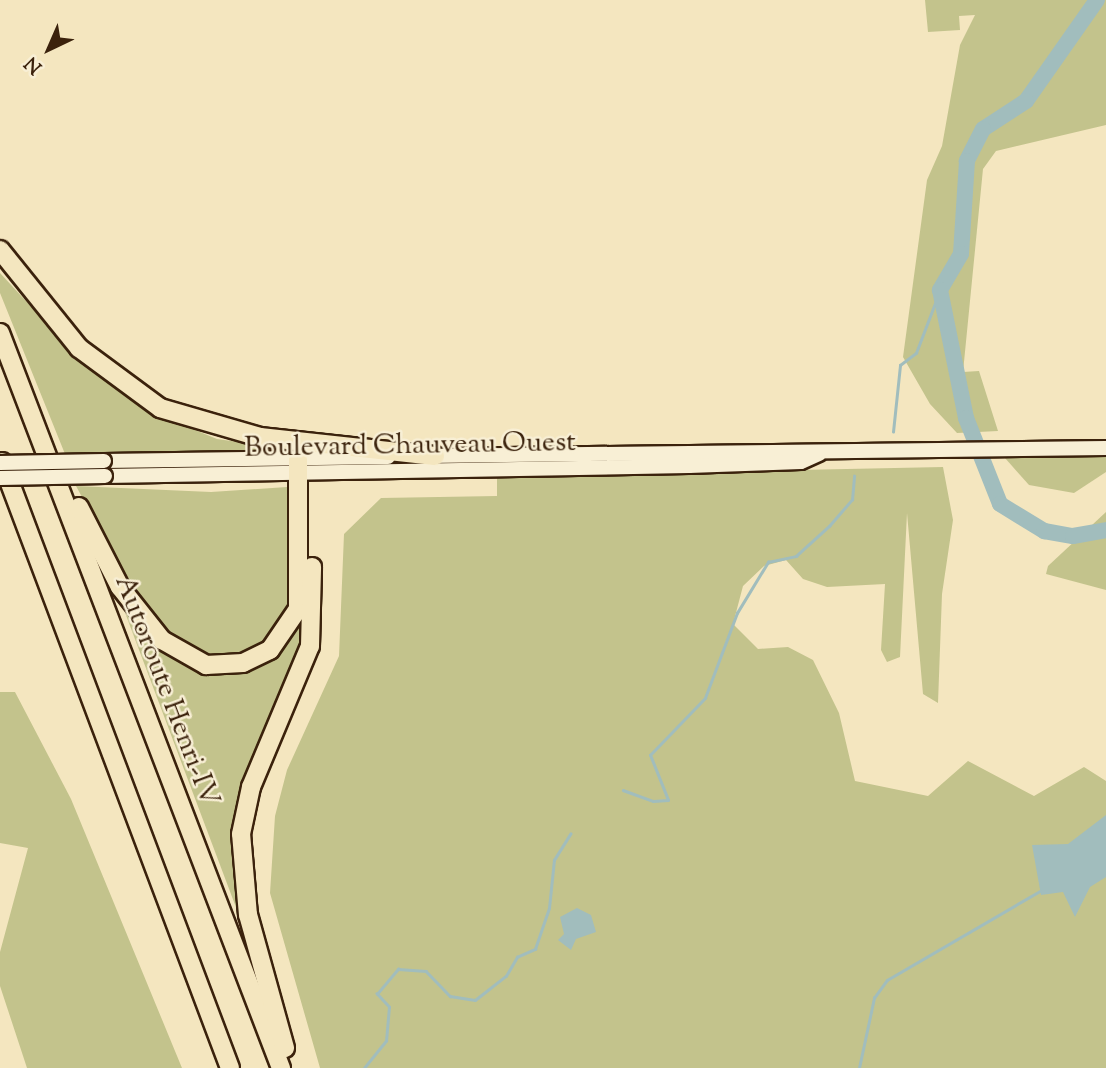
<!DOCTYPE html>
<style>
body{margin:0}
#map{position:relative;width:1106px;height:1068px;overflow:hidden;background:#f4e6bf;font-family:"Sorts Mill Goudy",serif}
div>[style]{position:absolute}
.green>*{inset:0;background:#c3c38c}
.water>*{inset:0;background:#a1bdbd}
.stream>*{height:2.5px;margin:-1.25px;padding:0 1.25px;transform-origin:1.25px;border-radius:1.25px;background:#a1bdbd}
.river>*{height:16px;margin:-8px;padding:0 8px;transform-origin:8px;border-radius:8px;background:#a1bdbd}
.roads{filter:drop-shadow(2px 0 #3b220c) drop-shadow(-2px 0 #3b220c) drop-shadow(0 2px #3b220c) drop-shadow(0 -2px #3b220c)}
.secondary>*{height:14px;margin:-7px;padding:0 7px;transform-origin:7px;border-radius:7px;background:#f8efd5}
.motorway>*{height:18px;margin:-9px;padding:0 9px;transform-origin:9px;border-radius:9px;background:#f4e6bf}
.bridges{filter:drop-shadow(2px 0 #3b220c) drop-shadow(-2px 0 #3b220c) drop-shadow(0 2px #3b220c) drop-shadow(0 -2px #3b220c)}
.secondary-bridge>*{height:14px;margin:-7px;padding:0 7px;transform-origin:7px;border-radius:7px;background:#f8efd5}
span{translate:-50% -50%;white-space:nowrap;text-align:center;line-height:1.15;-webkit-text-stroke:5px #f8efd5;paint-order:stroke}
.street-label{font-size:28px;color:#3b220c}
.north{position:absolute;left:14px;top:14px;width:70px;height:70px;-webkit-text-stroke:5px #f8efd5;paint-order:stroke;rotate:224deg;font-size:19px;font-weight:700;line-height:28px;text-align:center;color:#3b220c}
.north::after{content:'';display:block;margin:auto;width:24px;height:32px;background:#3b220c;clip-path:polygon(50% 0,100% 100%,50% 72%,0 100%)}
</style>
<div id="map">
<div class="green">
<i style="clip-path:polygon(925px 0,1106px 0,1106px 125px,996px 151px,983px 169px,963px 372px,979px 371px,998px 431px,957px 433px,930px 404px,903px 357px,927px 180px,942px 146px,960px 45px,975px 15px,959px 16px,960px 30px,928px 32px)"></i>
<i style="clip-path:polygon(0 273px,85px 365px,144px 409px,217px 439px,295px 450px,65px 454px,0 293px)"></i>
<i style="clip-path:polygon(1106px 453px,1106px 472px,1074px 493px,1029px 485px,1005px 458px)"></i>
<i style="clip-path:polygon(943px 467px,953px 520px,942px 594px,938px 703px,923px 694px,907px 513px,900px 657px,887px 662px,881px 650px,885px 584px,827px 587px,803px 579px,786px 560px,764px 566px,743px 586px,733px 624px,758px 649px,788px 647px,813px 660px,839px 713px,855px 781px,928px 796px,968px 761px,1034px 796px,1084px 767px,1106px 781px,1106px 1068px,320px 1068px,270px 893px,275px 816px,287px 770px,339px 656px,344px 534px,381px 498px,497px 496px,497px 476px)"></i>
<i style="clip-path:polygon(76px 486px,211px 492px,287px 487px,293px 602px,269px 639px,228px 659px,210px 659px,170px 635px,142px 607px)"></i>
<i style="clip-path:polygon(1106px 512px,1106px 590px,1046px 574px,1048px 566px)"></i>
<i style="clip-path:polygon(118px 594px,171px 657px,219px 673px,280px 650px,302px 613px,306px 637px,235px 828px,235px 879px,246px 934px)"></i>
<i style="clip-path:polygon(0 692px,15px 692px,71px 799px,182px 1068px,27px 1068px,0 986px,0 952px,28px 848px,0 843px)"></i>
</div>
<div class="water">
<i style="clip-path:polygon(1106px 815px,1106px 877px,1090px 887px,1075px 917px,1063px 892px,1041px 895px,1032px 845px,1068px 844px)"></i>
<i style="clip-path:polygon(577px 908px,591px 915px,596px 932px,576px 939px,571px 950px,558px 940px,564px 934px,560px 917px)"></i>
</div>
<div class="stream">
<i style="left:893px;top:432px;width:67px;rotate:-84deg"></i>
<i style="left:900px;top:365px;width:20px;rotate:-37deg"></i>
<i style="left:916px;top:353px;width:67px;rotate:-69.1deg"></i>
<i style="left:623px;top:790px;width:32px;rotate:20deg"></i>
<i style="left:653px;top:801px;width:15px;rotate:-4deg"></i>
<i style="left:668px;top:800px;width:48px;rotate:-111.8deg"></i>
<i style="left:650px;top:755px;width:79px;rotate:-46deg"></i>
<i style="left:705px;top:698px;width:91px;rotate:-69.4deg"></i>
<i style="left:737px;top:613px;width:60px;rotate:-58.7deg"></i>
<i style="left:768px;top:562px;width:29px;rotate:-12deg"></i>
<i style="left:796px;top:556px;width:45px;rotate:-42.3deg"></i>
<i style="left:829px;top:526px;width:35px;rotate:-49deg"></i>
<i style="left:852px;top:500px;width:24px;rotate:-85deg"></i>
<i style="left:364px;top:1068px;width:35px;rotate:-51deg"></i>
<i style="left:386px;top:1041px;width:34px;rotate:-85deg"></i>
<i style="left:389px;top:1007px;width:18px;rotate:-133deg"></i>
<i style="left:377px;top:994px;width:33px;rotate:-50deg"></i>
<i style="left:398px;top:969px;width:28px;rotate:4deg"></i>
<i style="left:426px;top:971px;width:35px;rotate:46deg"></i>
<i style="left:450px;top:996px;width:25px;rotate:9deg"></i>
<i style="left:475px;top:1000px;width:39px;rotate:-38deg"></i>
<i style="left:506px;top:976px;width:22px;rotate:-60deg"></i>
<i style="left:517px;top:957px;width:20px;rotate:-24deg"></i>
<i style="left:535px;top:949px;width:43px;rotate:-71.1deg"></i>
<i style="left:549px;top:908px;width:48px;rotate:-84.1deg"></i>
<i style="left:554px;top:860px;width:31px;rotate:-58deg"></i>
<i style="left:859px;top:1068px;width:72px;rotate:-77.9deg"></i>
<i style="left:874px;top:998px;width:22px;rotate:-54deg"></i>
<i style="left:887px;top:980px;width:177px;rotate:-30.2deg"></i>
</div>
<div class="river">
<i style="left:1097px;top:0;width:123px;rotate:125.1deg"></i>
<i style="left:1026px;top:101px;width:51px;rotate:146.9deg"></i>
<i style="left:983px;top:129px;width:36px;rotate:117deg"></i>
<i style="left:967px;top:161px;width:93px;rotate:93.7deg"></i>
<i style="left:961px;top:254px;width:42px;rotate:120.3deg"></i>
<i style="left:940px;top:290px;width:131px;rotate:78.5deg"></i>
<i style="left:966px;top:418px;width:92px;rotate:68.4deg"></i>
<i style="left:1000px;top:504px;width:52px;rotate:31.5deg"></i>
<i style="left:1044px;top:531px;width:29px;rotate:10deg"></i>
<i style="left:1073px;top:536px;width:34px;rotate:-10deg"></i>
</div>
<div class="roads">
<div class="secondary">
<i style="left:425px;top:456px;width:681px;rotate:-0.67deg"></i>
<i style="left:104px;top:461px;width:284px;rotate:-0.8deg"></i>
<i style="left:105px;top:476px;width:584px;rotate:-0.98deg"></i>
<i style="left:689px;top:466px;width:112px;rotate:-2deg"></i>
<i style="left:801px;top:462px;width:20px;rotate:-24deg"></i>
</div>
<div class="motorway">
<i style="left:0;top:250px;width:126px;rotate:51.1deg"></i>
<i style="left:79px;top:348px;width:101px;rotate:36.5deg"></i>
<i style="left:160px;top:408px;width:104px;rotate:16.2deg"></i>
<i style="left:260px;top:437px;width:176px;rotate:6.2deg"></i>
<i style="left:0;top:333px;width:787px;rotate:69.08deg"></i>
<i style="left:2px;top:462px;width:647px;rotate:69.38deg"></i>
<i style="left:79px;top:507px;width:90px;rotate:62.9deg"></i>
<i style="left:120px;top:587px;width:68px;rotate:51.6deg"></i>
<i style="left:162px;top:640px;width:51px;rotate:29.6deg"></i>
<i style="left:206px;top:665px;width:37px;rotate:-3deg"></i>
<i style="left:243px;top:663px;width:30px;rotate:-26deg"></i>
<i style="left:270px;top:650px;width:50px;rotate:-55.7deg"></i>
<i style="left:298px;top:609px;width:149px;rotate:-90deg"></i>
<i style="left:285px;top:1048px;width:138px;rotate:-105.5deg"></i>
<i style="left:248px;top:915px;width:81px;rotate:-94.9deg"></i>
<i style="left:241px;top:834px;width:48px;rotate:-78deg"></i>
<i style="left:251px;top:787px;width:153px;rotate:-67.3deg"></i>
<i style="left:310px;top:646px;width:79px;rotate:-88.5deg"></i>
</div>
</div>
<div class="bridges">
<div class="secondary-bridge">
<i style="left:0;top:463px;width:104px;rotate:-1.1deg"></i>
<i style="left:0;top:478px;width:105px;rotate:-1.1deg"></i>
</div>
</div>
<div class="street-label">
<span style="left:410px;top:446px;rotate:-1deg">Boulevard Chauveau Ouest</span>
<span style="left:166px;top:691px;rotate:69deg">Autoroute Henri-IV</span>
</div>
<div class="north">N</div>
</div>
